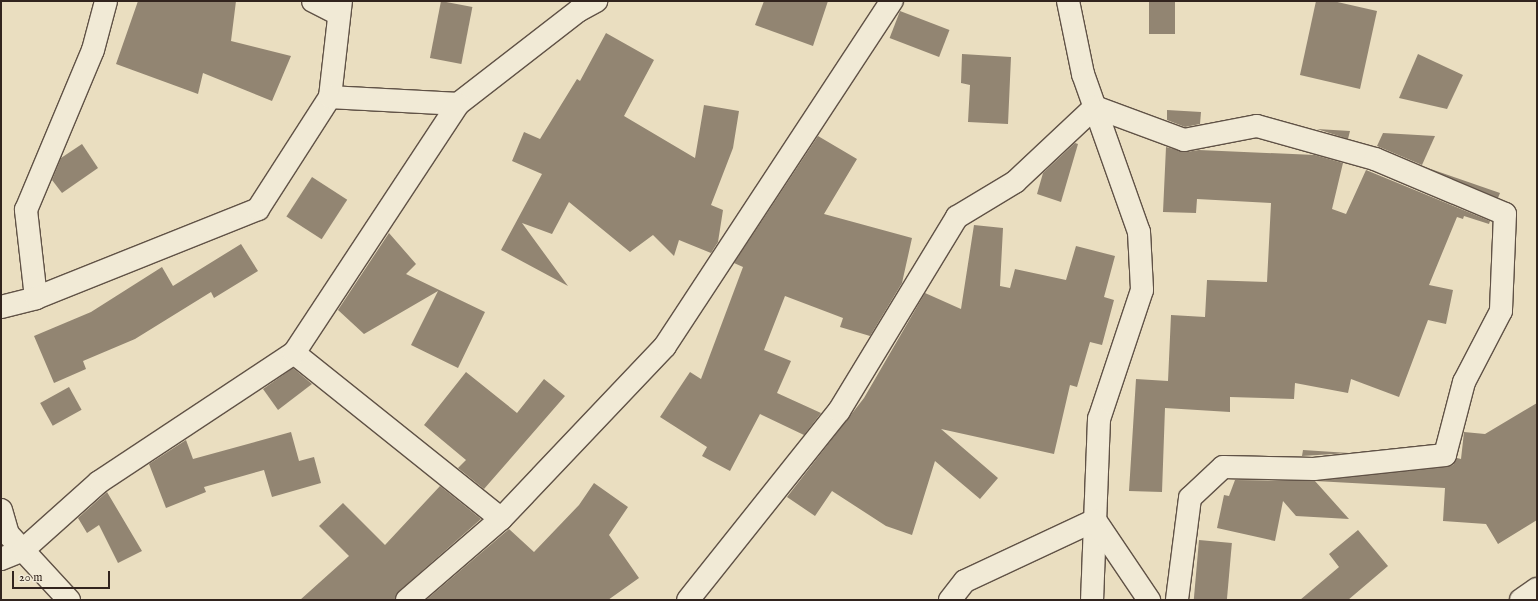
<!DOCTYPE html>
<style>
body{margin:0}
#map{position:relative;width:1538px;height:601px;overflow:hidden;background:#eadec0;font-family:"IM FELL English",serif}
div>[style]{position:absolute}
.building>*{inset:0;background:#928572;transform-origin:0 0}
.roads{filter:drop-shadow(1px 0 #605246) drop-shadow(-1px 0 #605246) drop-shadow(0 1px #605246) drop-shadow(0 -1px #605246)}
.minor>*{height:22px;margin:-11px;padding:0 11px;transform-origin:11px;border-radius:11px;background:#f1ead6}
.tertiary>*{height:22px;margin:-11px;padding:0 11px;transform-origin:11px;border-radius:11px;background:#f1ead6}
span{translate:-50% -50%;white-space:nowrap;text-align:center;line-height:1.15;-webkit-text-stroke:4px #f1ead6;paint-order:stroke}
.frame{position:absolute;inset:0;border:2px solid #32241e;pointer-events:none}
.scale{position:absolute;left:12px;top:571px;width:98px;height:18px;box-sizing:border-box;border:2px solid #32241e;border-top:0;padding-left:5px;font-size:12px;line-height:14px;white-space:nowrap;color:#32241e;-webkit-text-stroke:3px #f1ead6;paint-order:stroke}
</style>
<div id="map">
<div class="building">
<i style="clip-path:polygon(138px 1px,236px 1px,231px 41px,291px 56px,272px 101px,203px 73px,198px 94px,116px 64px)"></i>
<i style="left:441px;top:1px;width:32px;height:58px;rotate:11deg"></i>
<i style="clip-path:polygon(764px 1px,828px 1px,813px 46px,755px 25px)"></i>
<i style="left:1149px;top:1px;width:26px;height:33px"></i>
<i style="clip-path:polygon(1316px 1px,1333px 1px,1377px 11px,1360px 89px,1300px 75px)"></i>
<i style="left:900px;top:11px;width:53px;height:29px;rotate:21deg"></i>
<i style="clip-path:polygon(606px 33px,654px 60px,624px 116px,695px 158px,704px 105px,739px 111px,733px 148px,711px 205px,723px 210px,718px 242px,711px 253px,679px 240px,674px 256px,653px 235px,630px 252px,569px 202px,552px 234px,522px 223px,568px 286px,501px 250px,542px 174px,512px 161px,524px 132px,540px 139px,577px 79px,580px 81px)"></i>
<i style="clip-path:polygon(962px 54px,1011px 57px,1008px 124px,968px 122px,970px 85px,961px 83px)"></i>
<i style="clip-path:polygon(1418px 54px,1463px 75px,1447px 109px,1399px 98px)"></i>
<i style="clip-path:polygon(1167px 110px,1201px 112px,1200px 124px,1185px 127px,1167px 120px)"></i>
<i style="clip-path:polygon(1317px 129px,1350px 131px,1348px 139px)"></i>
<i style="clip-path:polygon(1383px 133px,1435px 136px,1422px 165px,1377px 146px)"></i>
<i style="clip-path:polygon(818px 136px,857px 159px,824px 214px,912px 238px,902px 283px,870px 336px,840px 327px,843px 318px,785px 296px,764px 350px,791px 361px,777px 393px,821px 413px,804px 435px,760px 414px,730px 471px,702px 456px,707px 447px,660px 417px,690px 372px,701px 379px,743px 267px,734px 263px)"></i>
<i style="clip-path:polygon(1075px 143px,1078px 144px,1061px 202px,1037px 194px,1043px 173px)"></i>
<i style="clip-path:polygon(82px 144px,98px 168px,62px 193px,52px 180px,61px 158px)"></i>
<i style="clip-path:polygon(1166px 147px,1186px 152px,1199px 150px,1315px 155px,1343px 163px,1332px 209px,1346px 214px,1366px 170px,1490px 221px,1489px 224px,1464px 216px,1463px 219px,1457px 217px,1429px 285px,1453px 290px,1446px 324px,1428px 320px,1399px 397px,1351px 379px,1348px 393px,1295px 383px,1294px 399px,1230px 397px,1230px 412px,1165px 408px,1162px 492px,1129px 491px,1136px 379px,1168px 381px,1171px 315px,1205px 317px,1207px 280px,1267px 282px,1271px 203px,1197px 199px,1196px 213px,1163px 212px)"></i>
<i style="clip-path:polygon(1422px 166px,1500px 193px,1498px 198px)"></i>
<i style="left:312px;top:177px;width:42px;height:47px;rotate:33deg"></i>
<i style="clip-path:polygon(974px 225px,1003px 228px,1000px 286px,1010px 288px,1015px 269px,1066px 280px,1076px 246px,1115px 256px,1104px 297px,1114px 300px,1102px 345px,1090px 342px,1077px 387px,1070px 385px,1054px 454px,941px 429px,998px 478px,980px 499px,935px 461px,912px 535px,886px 526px,832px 491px,815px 516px,787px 497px,864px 398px,925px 293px,961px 309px)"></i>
<i style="clip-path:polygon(389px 233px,416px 264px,406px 274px,485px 312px,458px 368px,411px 345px,438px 291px,364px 334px,338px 310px)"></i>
<i style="clip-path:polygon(241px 244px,258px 271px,214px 298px,211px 292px,135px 339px,83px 361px,86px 369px,54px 383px,34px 336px,91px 312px,162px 267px,173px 286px)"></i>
<i style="clip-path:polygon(293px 368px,312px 384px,278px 410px,263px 389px)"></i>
<i style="clip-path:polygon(466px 372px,517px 413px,544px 379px,565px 396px,484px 489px,458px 468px,466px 460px,424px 425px)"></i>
<i style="left:69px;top:387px;width:26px;height:33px;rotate:61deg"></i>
<i style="clip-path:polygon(1537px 403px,1537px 520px,1498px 544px,1486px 524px,1443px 521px,1445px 488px,1315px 481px,1349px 519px,1296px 516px,1283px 501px,1275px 541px,1217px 528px,1224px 495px,1229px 496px,1235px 480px,1315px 481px,1446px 467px,1453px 465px,1457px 458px,1461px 459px,1464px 432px,1485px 434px)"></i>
<i style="clip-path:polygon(291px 432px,299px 461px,314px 457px,321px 483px,272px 497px,264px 470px,204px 487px,206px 492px,166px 508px,149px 464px,186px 440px,193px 459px)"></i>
<i style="clip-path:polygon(1303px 450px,1349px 453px,1302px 456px)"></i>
<i style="clip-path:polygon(594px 483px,628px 507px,609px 535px,639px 578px,608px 600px,426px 600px,509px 529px,534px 552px,579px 505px)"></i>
<i style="clip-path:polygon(440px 486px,481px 519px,399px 591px,395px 600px,300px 600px,349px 556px,319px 526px,343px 503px,385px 545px)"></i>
<i style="clip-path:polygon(107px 492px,142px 551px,118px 563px,99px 525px,87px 533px,78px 518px)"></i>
<i style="clip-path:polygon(1358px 530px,1388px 566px,1348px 600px,1300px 600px,1339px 567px,1329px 554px)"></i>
<i style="left:1199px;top:540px;width:33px;height:60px;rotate:5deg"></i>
</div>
<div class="roads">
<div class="minor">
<i style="left:313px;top:1px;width:28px;rotate:27deg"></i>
<i style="left:1068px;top:1px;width:75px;rotate:78.4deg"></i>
<i style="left:1083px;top:74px;width:168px;rotate:70.5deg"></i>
<i style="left:1139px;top:232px;width:58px;rotate:87deg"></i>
<i style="left:1142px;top:290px;width:136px;rotate:108.4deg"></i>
<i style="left:1099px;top:419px;width:181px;rotate:92.2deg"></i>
<i style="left:330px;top:97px;width:97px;rotate:-83.5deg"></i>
<i style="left:36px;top:298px;width:89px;rotate:-96.5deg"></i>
<i style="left:26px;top:210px;width:173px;rotate:-67.3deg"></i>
<i style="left:93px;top:50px;width:51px;rotate:-75.1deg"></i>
<i style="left:1px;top:307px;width:36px;rotate:-14deg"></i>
<i style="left:36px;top:298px;width:239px;rotate:-21.8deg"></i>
<i style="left:258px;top:209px;width:133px;rotate:-57.3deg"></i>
<i style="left:330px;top:97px;width:128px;rotate:3.1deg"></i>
<i style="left:458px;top:104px;width:152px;rotate:-37.8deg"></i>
<i style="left:578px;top:11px;width:21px;rotate:-29deg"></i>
<i style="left:294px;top:353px;width:265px;rotate:38.7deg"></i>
<i style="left:1px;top:510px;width:25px;rotate:74deg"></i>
<i style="left:8px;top:534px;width:90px;rotate:47.3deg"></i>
<i style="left:1px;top:559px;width:24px;rotate:-22deg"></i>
<i style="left:23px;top:550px;width:102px;rotate:-41.8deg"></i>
<i style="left:99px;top:482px;width:234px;rotate:-33.5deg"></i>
<i style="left:294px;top:353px;width:298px;rotate:-56.6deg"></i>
<i style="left:407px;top:600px;width:124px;rotate:-40.8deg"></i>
<i style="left:501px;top:519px;width:238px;rotate:-46.5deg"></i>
<i style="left:665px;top:346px;width:413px;rotate:-56.7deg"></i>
<i style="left:688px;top:600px;width:242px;rotate:-51.4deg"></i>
<i style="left:839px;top:411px;width:227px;rotate:-58.7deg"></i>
<i style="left:957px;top:217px;width:68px;rotate:-31.1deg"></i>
<i style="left:1015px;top:182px;width:110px;rotate:-43.2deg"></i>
<i style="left:1095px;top:107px;width:95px;rotate:20.3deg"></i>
<i style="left:1184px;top:140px;width:74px;rotate:-10.9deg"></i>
<i style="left:1257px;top:126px;width:123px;rotate:15.6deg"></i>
<i style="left:1375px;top:159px;width:141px;rotate:22.9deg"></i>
<i style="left:1505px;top:214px;width:97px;rotate:92.4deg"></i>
<i style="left:1501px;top:311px;width:80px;rotate:117.5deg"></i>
<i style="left:1464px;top:382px;width:75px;rotate:104.6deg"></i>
<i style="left:1445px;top:455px;width:132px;rotate:173.9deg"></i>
<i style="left:1314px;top:469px;width:91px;rotate:-178.7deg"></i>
<i style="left:1223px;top:467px;width:45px;rotate:136.8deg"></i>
<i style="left:1190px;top:498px;width:103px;rotate:97.3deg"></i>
<i style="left:950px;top:600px;width:24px;rotate:-52deg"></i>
<i style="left:965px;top:581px;width:144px;rotate:-25.1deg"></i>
<i style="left:1095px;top:520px;width:97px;rotate:56deg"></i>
</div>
<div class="tertiary">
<i style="left:1521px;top:600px;width:19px;rotate:-35deg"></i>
</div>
</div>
<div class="frame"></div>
<div class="scale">20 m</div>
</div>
